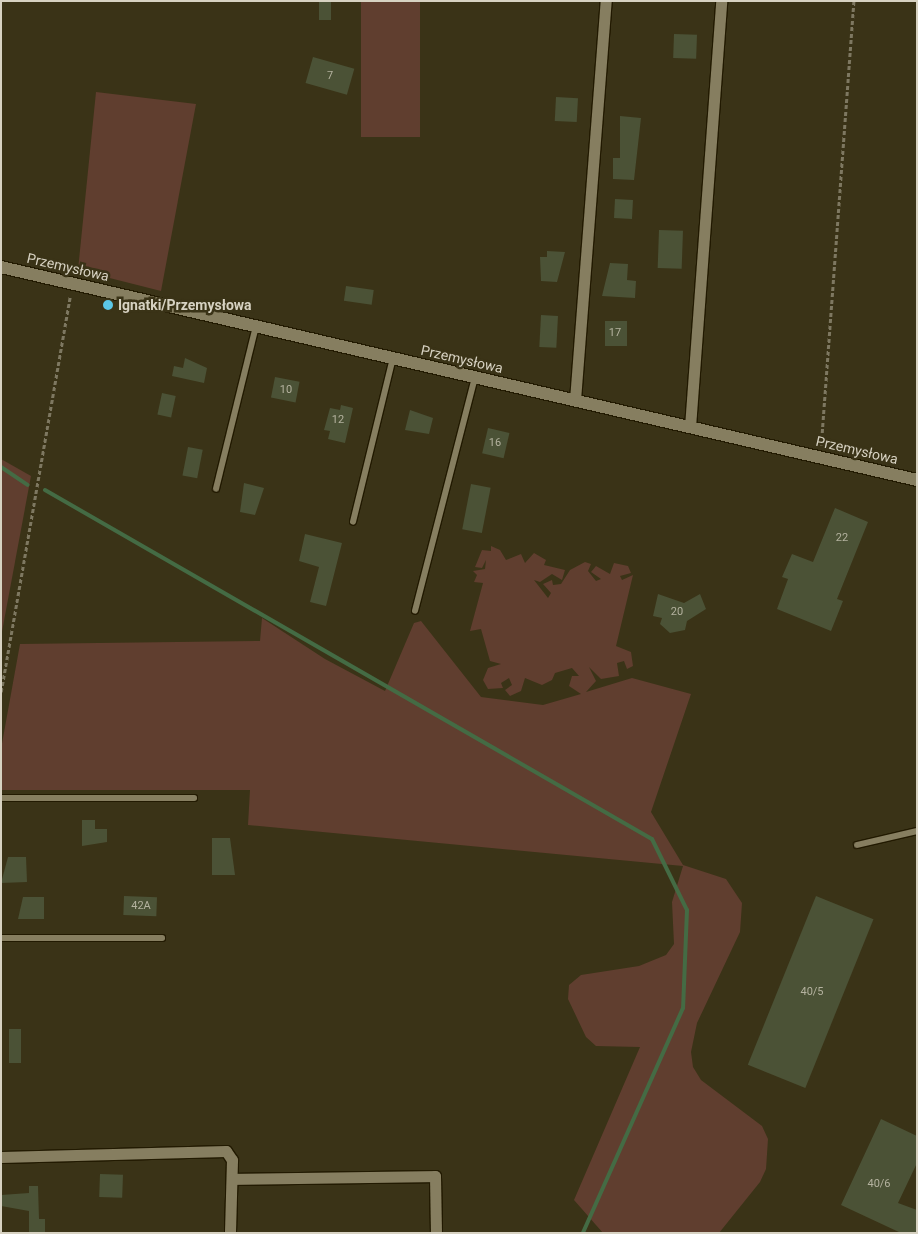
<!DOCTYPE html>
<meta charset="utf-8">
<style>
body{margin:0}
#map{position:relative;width:918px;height:1234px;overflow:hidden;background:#3a3317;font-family:Roboto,sans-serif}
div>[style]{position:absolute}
.green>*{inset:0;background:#603e2f;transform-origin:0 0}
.stream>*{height:4px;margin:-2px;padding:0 2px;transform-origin:2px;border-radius:2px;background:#446b44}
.building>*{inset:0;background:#4b5236;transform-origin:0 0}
.path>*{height:2.5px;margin-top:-1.25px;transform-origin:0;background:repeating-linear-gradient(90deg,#7e7861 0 4px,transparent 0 6.5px)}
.roads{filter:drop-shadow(1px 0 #221a01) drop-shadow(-1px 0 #221a01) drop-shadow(0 1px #221a01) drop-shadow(0 -1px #221a01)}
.service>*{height:5.5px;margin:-2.75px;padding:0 2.75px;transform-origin:2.75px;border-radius:2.75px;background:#867e60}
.minor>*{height:11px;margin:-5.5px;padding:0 5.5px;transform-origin:5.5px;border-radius:5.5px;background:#867e60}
.tertiary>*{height:12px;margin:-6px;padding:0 6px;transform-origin:6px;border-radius:6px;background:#867e60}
.dots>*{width:14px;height:14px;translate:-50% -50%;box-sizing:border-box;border:2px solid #3a3317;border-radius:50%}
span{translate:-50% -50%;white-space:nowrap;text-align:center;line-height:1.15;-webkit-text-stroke:5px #3a3317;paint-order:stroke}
.number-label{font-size:11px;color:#b4b29f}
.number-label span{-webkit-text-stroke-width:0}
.street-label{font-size:14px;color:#d7d2c2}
.poi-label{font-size:14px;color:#d7d2c2;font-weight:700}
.left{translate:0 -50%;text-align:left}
.frame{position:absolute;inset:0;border:2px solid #d7d2c2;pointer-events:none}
</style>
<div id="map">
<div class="green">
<i style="left:361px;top:1px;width:59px;height:136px"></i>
<i style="clip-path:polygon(96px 92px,196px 104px,161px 291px,78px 270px)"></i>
<i style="clip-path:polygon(1px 459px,31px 476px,1px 637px)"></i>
<i style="clip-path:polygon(491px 546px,500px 550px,506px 560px,521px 554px,525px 563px,534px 553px,546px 560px,544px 565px,565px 570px,562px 580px,552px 574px,540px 582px,534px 580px,548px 598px,551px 593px,543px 584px,552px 580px,553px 585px,561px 584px,570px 570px,585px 562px,591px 564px,588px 571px,596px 581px,601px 579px,591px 572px,596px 566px,610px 574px,614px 563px,628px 566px,631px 573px,620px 576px,622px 580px,633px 575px,616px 646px,631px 652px,633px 666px,627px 669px,624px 661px,617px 663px,619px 676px,601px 679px,589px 667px,596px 681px,586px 692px,632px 678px,691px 694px,651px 812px,683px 865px,726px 879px,742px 903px,740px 932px,697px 1023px,691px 1052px,693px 1067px,701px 1080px,762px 1126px,768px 1139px,766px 1169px,760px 1182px,719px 1233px,603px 1233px,574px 1200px,640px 1047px,596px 1046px,586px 1037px,568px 999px,569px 985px,581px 975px,639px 966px,666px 955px,674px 944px,672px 902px,683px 866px,248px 825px,250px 790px,1px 790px,1px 749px,20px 644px,260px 641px,262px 618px,325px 659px,385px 691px,414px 623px,421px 621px,481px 697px,543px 705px,581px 694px,569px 686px,572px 676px,579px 676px,572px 668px,555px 673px,552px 680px,542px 685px,525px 678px,521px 691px,510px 696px,505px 690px,512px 685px,509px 678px,501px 683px,503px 688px,488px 689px,483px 680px,488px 668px,501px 664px,490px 661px,481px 629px,470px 631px,483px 583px,474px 582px,477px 575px,473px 571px,485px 569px,486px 560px,482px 568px,475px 567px,482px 550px,491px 551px)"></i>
</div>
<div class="stream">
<i style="left:1px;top:467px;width:32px;rotate:34deg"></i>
<i style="left:45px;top:490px;width:700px;rotate:29.9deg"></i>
<i style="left:652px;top:839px;width:79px;rotate:63.8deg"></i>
<i style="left:687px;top:910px;width:98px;rotate:92.3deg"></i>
<i style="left:683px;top:1008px;width:246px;rotate:114deg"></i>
</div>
<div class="building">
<i style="left:319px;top:1px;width:12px;height:19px"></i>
<i style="left:674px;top:34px;width:23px;height:24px;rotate:2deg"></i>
<i style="left:313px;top:57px;width:43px;height:27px;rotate:16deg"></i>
<i style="left:556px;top:97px;width:22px;height:24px;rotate:3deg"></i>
<i style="clip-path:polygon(620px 116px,641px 118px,634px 180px,613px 179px,613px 158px,620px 158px)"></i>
<i style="left:615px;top:199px;width:18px;height:19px;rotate:3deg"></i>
<i style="left:659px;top:230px;width:24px;height:38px;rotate:2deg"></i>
<i style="clip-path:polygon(547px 251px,565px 252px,557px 282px,541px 281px,540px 257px,547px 257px)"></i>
<i style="clip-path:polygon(610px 263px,628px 264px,627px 280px,636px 281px,635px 298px,602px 296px)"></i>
<i style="left:346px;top:286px;width:28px;height:15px;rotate:8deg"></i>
<i style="left:541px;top:315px;width:17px;height:32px;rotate:3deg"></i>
<i style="left:605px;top:321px;width:22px;height:25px"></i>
<i style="clip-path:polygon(185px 358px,207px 368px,204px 383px,172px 376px,174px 366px,183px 368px)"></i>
<i style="left:275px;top:377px;width:25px;height:21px;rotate:11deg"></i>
<i style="left:162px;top:393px;width:14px;height:22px;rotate:12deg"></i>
<i style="clip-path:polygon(341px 405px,353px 408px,345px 443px,328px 439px,330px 431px,324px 430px,330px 408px,340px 410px)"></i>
<i style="clip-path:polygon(410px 410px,433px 418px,429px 434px,405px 430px)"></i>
<i style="left:488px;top:428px;width:22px;height:26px;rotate:13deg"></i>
<i style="left:188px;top:447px;width:15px;height:29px;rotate:11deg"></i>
<i style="clip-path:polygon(244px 483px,264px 488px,255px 515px,240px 512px)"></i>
<i style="left:471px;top:484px;width:20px;height:46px;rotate:11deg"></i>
<i style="clip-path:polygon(835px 508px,868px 522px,837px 599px,843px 601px,831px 631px,777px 609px,788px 579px,782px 577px,792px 554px,813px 562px)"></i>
<i style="clip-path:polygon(305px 534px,342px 543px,326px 606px,310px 602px,319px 567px,299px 561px)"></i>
<i style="clip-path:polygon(658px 594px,684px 603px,700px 594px,706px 609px,687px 621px,685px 630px,670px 633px,660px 624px,662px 618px,653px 616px)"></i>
<i style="clip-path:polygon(82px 820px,95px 820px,95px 829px,107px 829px,107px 842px,82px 846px)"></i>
<i style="clip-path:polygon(212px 838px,230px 838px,235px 875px,212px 875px)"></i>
<i style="clip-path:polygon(8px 857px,26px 857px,27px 882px,1px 883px)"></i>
<i style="left:124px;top:896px;width:33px;height:19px;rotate:2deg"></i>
<i style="left:816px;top:896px;width:62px;height:182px;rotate:22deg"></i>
<i style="clip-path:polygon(23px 897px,44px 897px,44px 919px,18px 919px)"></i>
<i style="left:9px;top:1029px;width:12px;height:34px"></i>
<i style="clip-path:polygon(881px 1119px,917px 1136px,917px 1163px,898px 1203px,917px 1210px,917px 1233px,901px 1233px,841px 1205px)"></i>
<i style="left:100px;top:1174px;width:23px;height:23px;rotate:2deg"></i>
<i style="clip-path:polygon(29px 1186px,38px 1186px,39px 1219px,45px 1219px,45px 1233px,29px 1233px,29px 1211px,1px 1206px,1px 1195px,29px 1193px)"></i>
</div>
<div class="path">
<i style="left:821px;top:446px;width:446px;rotate:-85.8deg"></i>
<i style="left:1px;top:692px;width:403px;rotate:-80.1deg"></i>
</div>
<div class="roads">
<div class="service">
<i style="left:216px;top:489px;width:168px;rotate:-76.2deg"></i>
<i style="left:353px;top:522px;width:169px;rotate:-76.3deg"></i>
<i style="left:415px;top:611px;width:242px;rotate:-75.6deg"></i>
<i style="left:1px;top:798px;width:193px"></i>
<i style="left:857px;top:845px;width:62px;rotate:-13.1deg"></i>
<i style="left:1px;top:938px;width:161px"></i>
</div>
<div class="minor">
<i style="left:575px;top:400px;width:400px;rotate:-85.6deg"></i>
<i style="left:690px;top:427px;width:427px;rotate:-85.8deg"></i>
<i style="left:1px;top:1157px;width:225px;rotate:-1.5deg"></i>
<i style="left:226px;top:1151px;width:11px;rotate:56deg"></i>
<i style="left:232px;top:1160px;width:73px;rotate:91.6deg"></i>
<i style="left:232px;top:1179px;width:203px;rotate:-0.8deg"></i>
<i style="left:435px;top:1176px;width:57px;rotate:89deg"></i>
</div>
<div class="tertiary">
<i style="left:1px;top:267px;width:940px;rotate:13.09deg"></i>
</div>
</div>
<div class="dots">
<i style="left:108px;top:305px;background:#5bc7e7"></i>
</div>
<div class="number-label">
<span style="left:330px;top:76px">7</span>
<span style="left:615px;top:333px">17</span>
<span style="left:286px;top:390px">10</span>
<span style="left:338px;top:420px">12</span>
<span style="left:495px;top:443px">16</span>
<span style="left:842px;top:538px">22</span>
<span style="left:677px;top:612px">20</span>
<span style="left:141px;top:906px">42A</span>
<span style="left:812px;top:992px">40/5</span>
<span style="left:879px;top:1184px">40/6</span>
</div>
<div class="street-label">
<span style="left:68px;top:267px;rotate:13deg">Przemysłowa</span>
<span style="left:462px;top:359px;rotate:13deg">Przemysłowa</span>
<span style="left:857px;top:450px;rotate:13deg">Przemysłowa</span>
</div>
<div class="poi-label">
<span class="left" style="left:118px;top:305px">Ignatki/Przemysłowa</span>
</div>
<div class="frame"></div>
</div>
